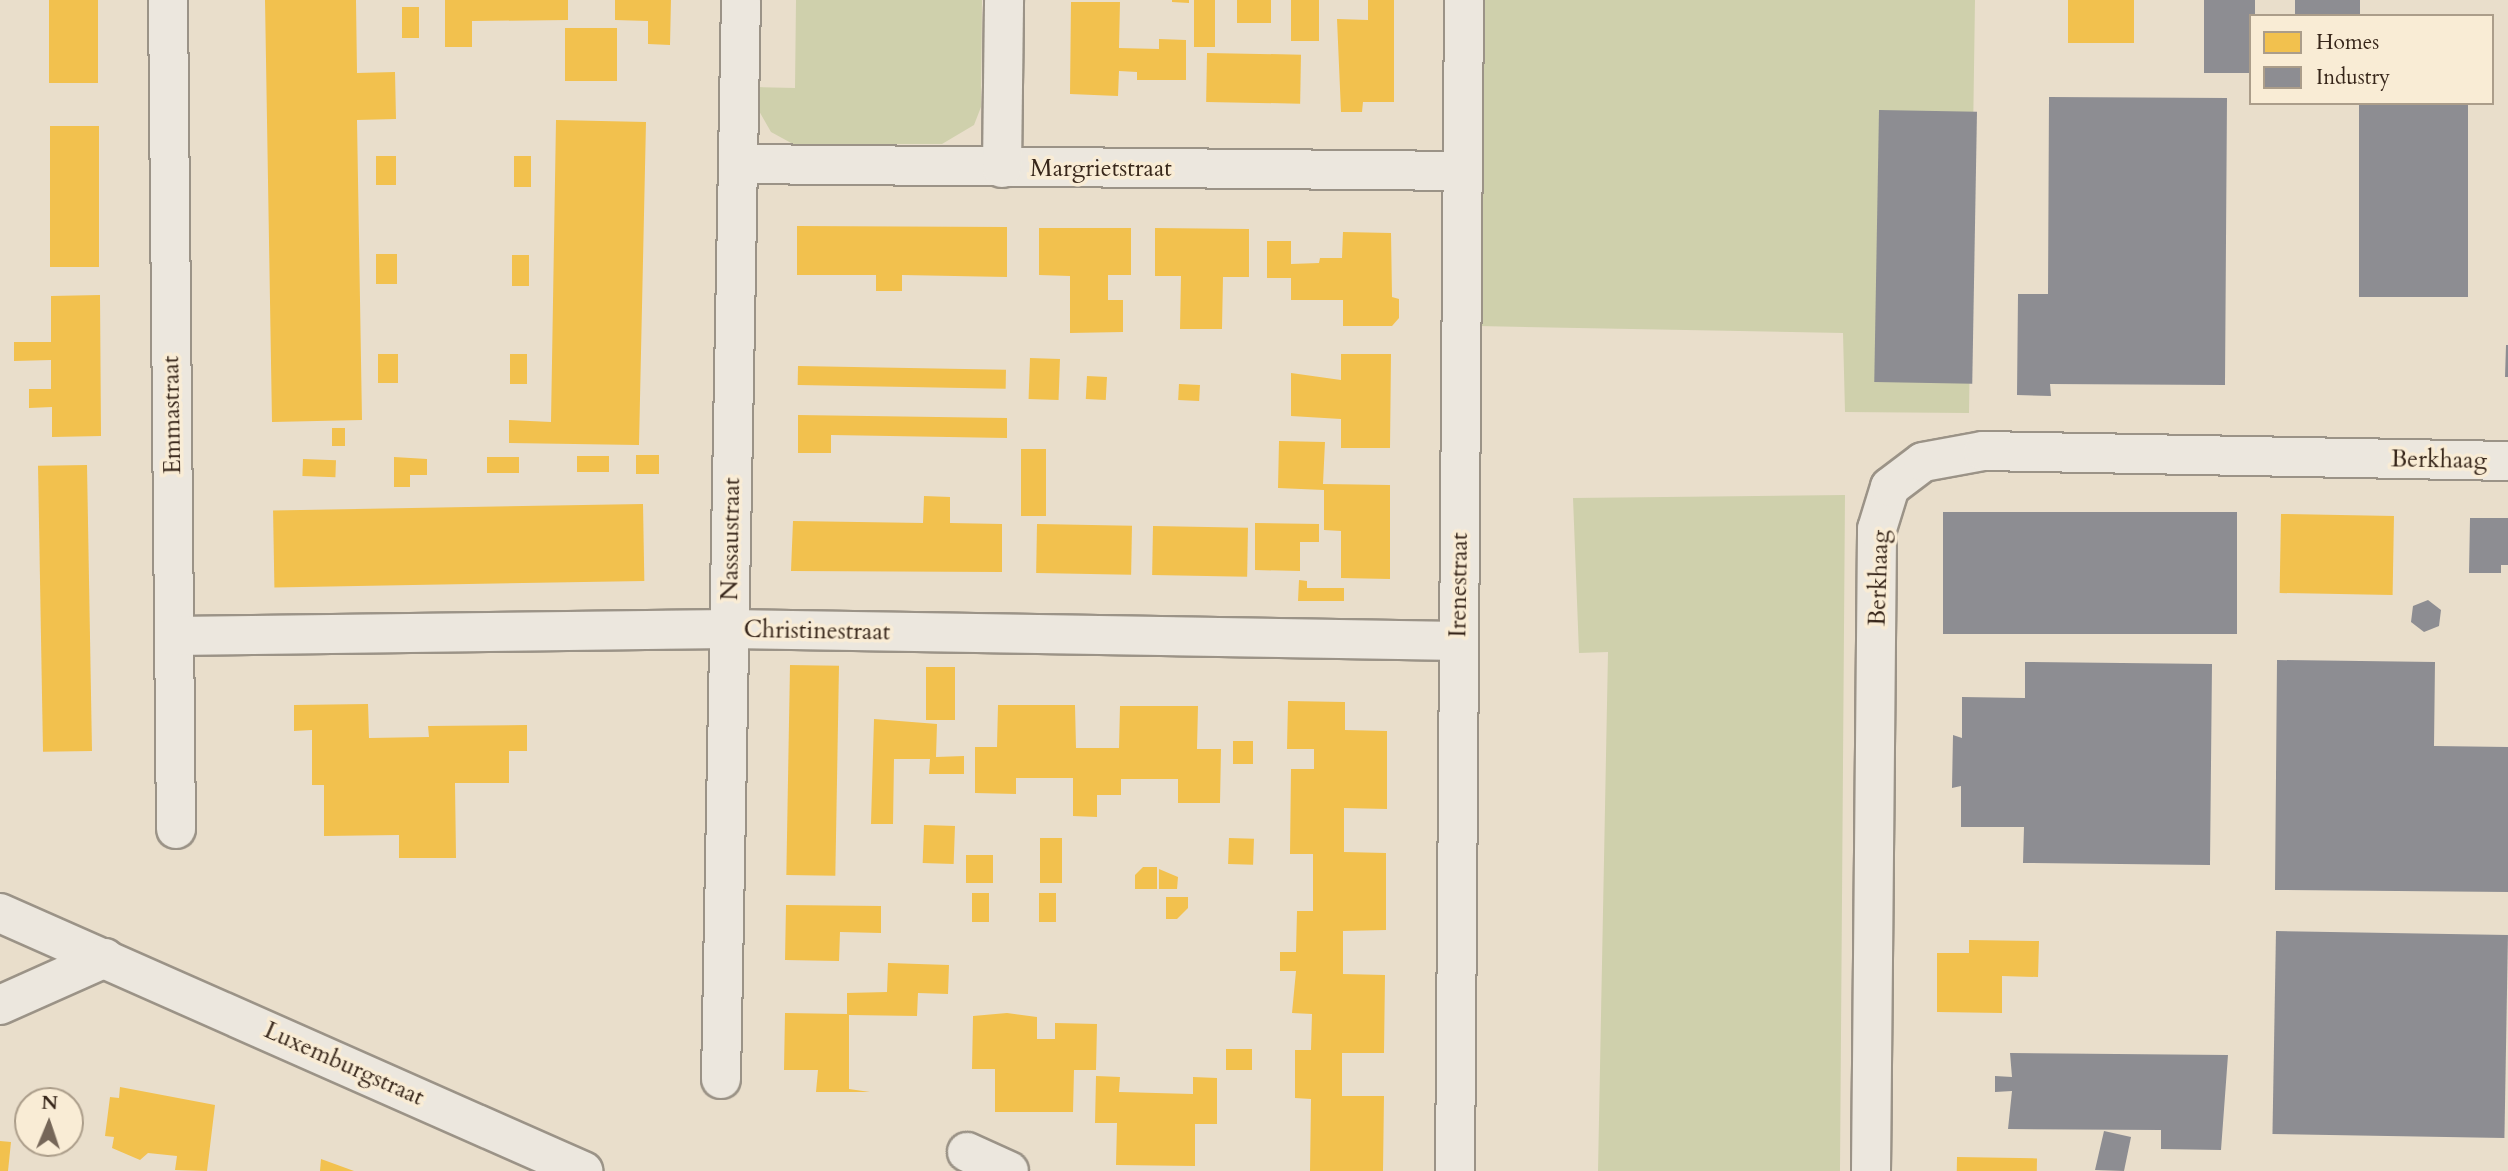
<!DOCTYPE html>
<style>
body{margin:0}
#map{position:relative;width:2508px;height:1171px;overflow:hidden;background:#e9decb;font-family:Cardo,serif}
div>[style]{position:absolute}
.green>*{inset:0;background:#cfd0ac}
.homes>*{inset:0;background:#f2c14e;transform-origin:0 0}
.industry>*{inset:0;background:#8d8d92;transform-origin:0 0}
.roads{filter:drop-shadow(2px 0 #9b9387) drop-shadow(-2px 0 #9b9387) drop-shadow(0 2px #9b9387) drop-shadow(0 -2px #9b9387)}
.street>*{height:38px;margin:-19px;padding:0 19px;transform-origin:19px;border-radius:19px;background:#ece7de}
span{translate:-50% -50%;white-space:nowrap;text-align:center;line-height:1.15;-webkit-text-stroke:7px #f9ecd5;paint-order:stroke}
.street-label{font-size:24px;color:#37261a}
.legend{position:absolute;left:2249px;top:14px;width:245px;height:91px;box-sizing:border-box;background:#f9ecd5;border:2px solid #ab9d8a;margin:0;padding:9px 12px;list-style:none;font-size:21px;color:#37261a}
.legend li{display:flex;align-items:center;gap:14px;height:35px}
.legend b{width:35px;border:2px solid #ab9d8a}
.north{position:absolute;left:14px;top:1087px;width:70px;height:70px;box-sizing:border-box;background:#f9ecd5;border:2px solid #ab9d8a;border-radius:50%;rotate:2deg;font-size:19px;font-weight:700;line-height:28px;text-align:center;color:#37261a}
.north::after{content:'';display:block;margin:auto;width:24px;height:32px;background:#756658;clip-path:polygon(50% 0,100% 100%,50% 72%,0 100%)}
</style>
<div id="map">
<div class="green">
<i style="clip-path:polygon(796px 0,982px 0,981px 107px,974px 125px,942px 144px,793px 144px,771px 132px,759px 111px,757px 87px,795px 88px)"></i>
<i style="clip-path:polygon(1481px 0,1975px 0,1969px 413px,1845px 412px,1843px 333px,1478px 326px)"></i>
<i style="clip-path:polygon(1845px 495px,1840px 1171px,1598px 1171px,1608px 652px,1579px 653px,1573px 498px)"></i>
</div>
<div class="homes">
<i style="left:49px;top:0;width:49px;height:83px"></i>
<i style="clip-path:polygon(265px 0,356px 0,357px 73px,395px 72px,396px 119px,357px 120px,362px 420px,272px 422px)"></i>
<i style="clip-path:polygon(445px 0,568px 0,568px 20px,472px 21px,472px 47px,445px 47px)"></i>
<i style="clip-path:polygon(615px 0,671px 0,670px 45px,648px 44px,648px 21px,615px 20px)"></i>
<i style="clip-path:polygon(1172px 0,1189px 0,1189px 3px,1172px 2px)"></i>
<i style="left:1194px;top:0;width:21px;height:47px"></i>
<i style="left:1237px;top:0;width:34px;height:23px"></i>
<i style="left:1291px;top:0;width:28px;height:41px"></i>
<i style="clip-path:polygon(1368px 0,1394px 0,1394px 102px,1363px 102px,1362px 112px,1341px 112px,1337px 19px,1368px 20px)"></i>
<i style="left:2068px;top:0;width:66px;height:43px"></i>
<i style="clip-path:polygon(1071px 2px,1120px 2px,1119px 48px,1159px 49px,1159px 39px,1186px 40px,1186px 80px,1137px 80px,1137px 72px,1119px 71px,1118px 96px,1070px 94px)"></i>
<i style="left:402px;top:7px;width:17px;height:31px"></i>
<i style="left:565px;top:28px;width:52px;height:53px"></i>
<i style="left:1207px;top:53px;width:94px;height:49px;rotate:1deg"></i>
<i style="clip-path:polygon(556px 120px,646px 122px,639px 445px,509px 443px,509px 420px,551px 422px)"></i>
<i style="left:50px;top:126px;width:49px;height:141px"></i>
<i style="left:376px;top:156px;width:20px;height:29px"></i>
<i style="left:514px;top:156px;width:17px;height:31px"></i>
<i style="clip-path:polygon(797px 226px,1007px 227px,1007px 277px,902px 275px,902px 291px,876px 291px,876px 275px,797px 275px)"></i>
<i style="clip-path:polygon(1039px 228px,1131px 228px,1131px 275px,1108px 275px,1108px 300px,1123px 300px,1123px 332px,1070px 333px,1070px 276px,1039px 275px)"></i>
<i style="clip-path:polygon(1155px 228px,1249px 229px,1249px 277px,1223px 277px,1222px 329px,1180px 329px,1181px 276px,1155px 276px)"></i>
<i style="clip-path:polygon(1343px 232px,1391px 233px,1392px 297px,1399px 299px,1399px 318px,1392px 326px,1343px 326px,1343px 300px,1291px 300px,1291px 278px,1267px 278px,1267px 241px,1291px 241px,1291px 264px,1319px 263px,1320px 258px,1342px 258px)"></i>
<i style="left:397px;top:254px;width:30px;height:21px;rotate:90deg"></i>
<i style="left:512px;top:255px;width:17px;height:31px"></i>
<i style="clip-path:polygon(100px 295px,101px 436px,52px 437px,52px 407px,29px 408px,29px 389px,51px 389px,51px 360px,14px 361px,14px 342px,51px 342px,51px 296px)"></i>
<i style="left:378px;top:354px;width:20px;height:29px"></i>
<i style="left:510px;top:354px;width:17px;height:30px"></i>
<i style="clip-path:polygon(1341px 354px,1391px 354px,1390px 448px,1341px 448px,1341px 419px,1291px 416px,1291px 373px,1341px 380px)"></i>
<i style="left:1030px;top:358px;width:30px;height:41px;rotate:2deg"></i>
<i style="left:798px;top:366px;width:208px;height:19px;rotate:1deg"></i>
<i style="left:1087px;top:376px;width:20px;height:23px;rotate:3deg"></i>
<i style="left:1179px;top:384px;width:21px;height:16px;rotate:3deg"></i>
<i style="clip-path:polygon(798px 415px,1007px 418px,1007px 438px,831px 435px,831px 453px,798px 453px)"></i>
<i style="left:332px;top:428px;width:13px;height:18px"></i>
<i style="clip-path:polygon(1279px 441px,1325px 442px,1323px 484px,1390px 485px,1390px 579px,1341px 578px,1341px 531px,1324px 530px,1324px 490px,1278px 488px)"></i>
<i style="left:1021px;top:449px;width:25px;height:67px"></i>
<i style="left:636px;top:455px;width:23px;height:19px"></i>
<i style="left:577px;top:456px;width:32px;height:16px"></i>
<i style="clip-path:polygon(394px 457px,427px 459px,427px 475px,410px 475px,410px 487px,394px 487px)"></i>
<i style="left:487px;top:457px;width:32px;height:16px"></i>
<i style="left:303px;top:459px;width:33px;height:17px;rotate:2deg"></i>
<i style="left:87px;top:465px;width:286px;height:49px;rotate:89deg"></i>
<i style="clip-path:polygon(924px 496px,950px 497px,950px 523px,1002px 524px,1002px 572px,791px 571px,793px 521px,923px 523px)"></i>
<i style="left:643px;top:504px;width:77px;height:370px;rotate:89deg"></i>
<i style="left:2281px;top:514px;width:113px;height:79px;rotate:1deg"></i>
<i style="clip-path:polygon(1255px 523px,1319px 524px,1319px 542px,1300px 542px,1300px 571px,1255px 570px)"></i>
<i style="left:1037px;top:524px;width:95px;height:49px;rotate:1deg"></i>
<i style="left:1153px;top:526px;width:95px;height:49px;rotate:1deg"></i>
<i style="clip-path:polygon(1299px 580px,1307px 581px,1307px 588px,1344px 588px,1344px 601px,1298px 601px)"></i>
<i style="left:790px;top:665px;width:49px;height:210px;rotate:1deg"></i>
<i style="left:926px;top:667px;width:29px;height:53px"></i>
<i style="clip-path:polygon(1288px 701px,1345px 702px,1345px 730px,1387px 731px,1387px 809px,1344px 808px,1344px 852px,1386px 853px,1386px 930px,1343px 931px,1343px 974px,1385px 975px,1384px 1053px,1342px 1053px,1342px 1096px,1384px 1096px,1383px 1171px,1310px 1171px,1311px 1099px,1295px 1098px,1295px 1050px,1311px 1050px,1312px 1014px,1292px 1013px,1296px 971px,1280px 971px,1280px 952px,1296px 952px,1297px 911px,1313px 911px,1313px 854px,1290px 854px,1291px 769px,1314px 769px,1314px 749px,1287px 749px)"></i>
<i style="clip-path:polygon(368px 704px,369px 738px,429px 737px,428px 726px,527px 725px,527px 751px,509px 751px,509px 783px,455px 783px,456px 858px,399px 858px,399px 835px,324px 836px,324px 785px,312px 785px,312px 730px,294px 731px,294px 705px)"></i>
<i style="clip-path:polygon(998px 705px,1075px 705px,1076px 748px,1119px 748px,1120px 706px,1198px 706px,1197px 749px,1221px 749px,1220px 803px,1178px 803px,1178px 779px,1121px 779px,1121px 795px,1097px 795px,1097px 817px,1073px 816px,1073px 778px,1016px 778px,1016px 794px,975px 793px,975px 747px,997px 747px)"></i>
<i style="clip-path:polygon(874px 719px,937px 724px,936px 757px,964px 756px,964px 774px,929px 774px,930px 759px,894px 759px,893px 824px,871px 824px)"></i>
<i style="left:1253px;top:741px;width:23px;height:20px;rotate:90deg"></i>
<i style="left:924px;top:825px;width:31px;height:38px;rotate:2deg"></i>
<i style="left:1040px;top:838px;width:22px;height:45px"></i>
<i style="left:1229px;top:838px;width:25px;height:26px;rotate:2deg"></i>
<i style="left:966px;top:855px;width:27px;height:28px"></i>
<i style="clip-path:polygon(1143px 867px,1157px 867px,1157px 889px,1135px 889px,1135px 875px)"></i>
<i style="clip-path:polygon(1159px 869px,1178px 877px,1177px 889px,1159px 889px)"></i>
<i style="left:972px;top:893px;width:17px;height:29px"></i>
<i style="left:1039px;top:893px;width:17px;height:29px"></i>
<i style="clip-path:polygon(1166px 897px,1188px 897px,1188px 908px,1177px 919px,1166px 919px)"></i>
<i style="clip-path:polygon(786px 905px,881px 906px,881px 933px,840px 932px,839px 961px,785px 960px)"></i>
<i style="clip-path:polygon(1969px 940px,2039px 941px,2038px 977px,2002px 976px,2002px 1013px,1937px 1012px,1937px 953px,1969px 953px)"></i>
<i style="clip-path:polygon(888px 963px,949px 965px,948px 994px,918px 993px,917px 1016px,849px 1015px,849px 1089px,870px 1092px,816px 1092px,818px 1070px,784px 1070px,785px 1013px,847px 1014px,847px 993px,887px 992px)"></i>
<i style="clip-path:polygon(1007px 1013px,1037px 1017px,1037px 1039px,1055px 1039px,1055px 1023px,1097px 1024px,1096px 1070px,1074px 1070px,1073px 1112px,995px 1112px,995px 1069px,972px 1069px,973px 1016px)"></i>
<i style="left:1226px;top:1049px;width:26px;height:21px"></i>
<i style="clip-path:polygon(1096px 1076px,1120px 1077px,1119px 1092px,1193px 1094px,1193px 1077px,1217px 1078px,1217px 1124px,1195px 1124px,1195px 1166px,1116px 1165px,1117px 1123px,1095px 1123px)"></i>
<i style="clip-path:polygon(120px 1087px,215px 1105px,207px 1171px,175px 1170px,177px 1156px,148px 1153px,140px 1160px,112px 1148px,114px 1137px,105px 1136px,110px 1097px,119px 1098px)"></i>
<i style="clip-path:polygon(0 1141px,11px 1142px,8px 1171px,0 1171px)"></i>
<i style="left:1957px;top:1157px;width:80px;height:14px;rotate:1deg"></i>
<i style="clip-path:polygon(321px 1159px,354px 1171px,320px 1171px)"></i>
</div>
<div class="industry">
<i style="left:2204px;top:0;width:51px;height:73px"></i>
<i style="left:2295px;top:0;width:65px;height:16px"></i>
<i style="clip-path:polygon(2049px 97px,2227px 98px,2225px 385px,2050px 384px,2051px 396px,2017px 395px,2018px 294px,2048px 294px)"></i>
<i style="left:2359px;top:103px;width:109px;height:194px"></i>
<i style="left:1879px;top:110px;width:98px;height:272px;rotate:1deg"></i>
<i style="clip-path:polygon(2506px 345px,2508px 345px,2508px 377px,2505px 377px)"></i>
<i style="left:1943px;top:512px;width:294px;height:122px"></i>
<i style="clip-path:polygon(2470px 518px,2508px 518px,2508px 565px,2501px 565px,2501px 573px,2469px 573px)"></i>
<i style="clip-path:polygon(2428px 600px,2441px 610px,2439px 626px,2424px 632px,2411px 622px,2413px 606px)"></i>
<i style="clip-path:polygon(2277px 660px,2435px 662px,2434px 746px,2508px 747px,2508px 892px,2275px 890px)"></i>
<i style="clip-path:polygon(2025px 662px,2212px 664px,2210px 865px,2023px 863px,2024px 827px,1961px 827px,1961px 786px,1952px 788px,1953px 735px,1962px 738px,1962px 697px,2025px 698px)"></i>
<i style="left:2276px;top:931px;width:232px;height:203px;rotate:1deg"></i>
<i style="clip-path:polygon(2010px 1053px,2228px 1055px,2221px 1150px,2161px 1149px,2161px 1130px,2008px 1129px,2012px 1091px,1995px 1092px,1995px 1076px,2012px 1077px)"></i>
<i style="clip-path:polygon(2104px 1131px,2131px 1137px,2124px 1171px,2095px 1170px)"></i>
</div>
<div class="roads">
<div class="street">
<i style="left:168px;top:0;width:829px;rotate:89.45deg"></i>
<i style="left:738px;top:164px;width:725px;rotate:0.55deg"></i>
<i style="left:1002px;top:168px;width:168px;rotate:-89.3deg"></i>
<i style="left:174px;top:636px;width:556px;rotate:-0.72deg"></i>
<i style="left:730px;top:629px;width:729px;rotate:0.94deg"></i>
<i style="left:0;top:913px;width:638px;rotate:23.87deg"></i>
<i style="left:0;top:1005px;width:115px;rotate:-24.1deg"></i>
<i style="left:721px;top:1079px;width:1079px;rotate:-88.94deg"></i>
<i style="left:967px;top:1152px;width:46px;rotate:24.3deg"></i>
<i style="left:1455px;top:1171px;width:1171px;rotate:-89.56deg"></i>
<i style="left:1871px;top:1171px;width:642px;rotate:-89.46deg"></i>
<i style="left:1877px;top:529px;width:44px;rotate:-72.8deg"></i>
<i style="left:1890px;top:487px;width:41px;rotate:-37.1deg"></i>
<i style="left:1923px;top:462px;width:61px;rotate:-10.4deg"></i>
<i style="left:1983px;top:451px;width:525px;rotate:1.09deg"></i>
</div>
</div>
<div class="street-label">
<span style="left:1101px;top:169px">Margrietstraat</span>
<span style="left:172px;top:415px;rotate:-91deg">Emmastraat</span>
<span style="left:2439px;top:460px;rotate:1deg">Berkhaag</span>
<span style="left:731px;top:539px;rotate:-89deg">Nassaustraat</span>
<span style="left:1879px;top:578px;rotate:-88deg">Berkhaag</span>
<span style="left:1459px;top:585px;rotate:-89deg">Irenestraat</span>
<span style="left:817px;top:631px;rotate:1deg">Christinestraat</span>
<span style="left:344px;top:1064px;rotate:24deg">Luxemburgstraat</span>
</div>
<ul class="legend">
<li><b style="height:19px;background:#f2c14e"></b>Homes</li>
<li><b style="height:19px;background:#8d8d92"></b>Industry</li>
</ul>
<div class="north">N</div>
</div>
